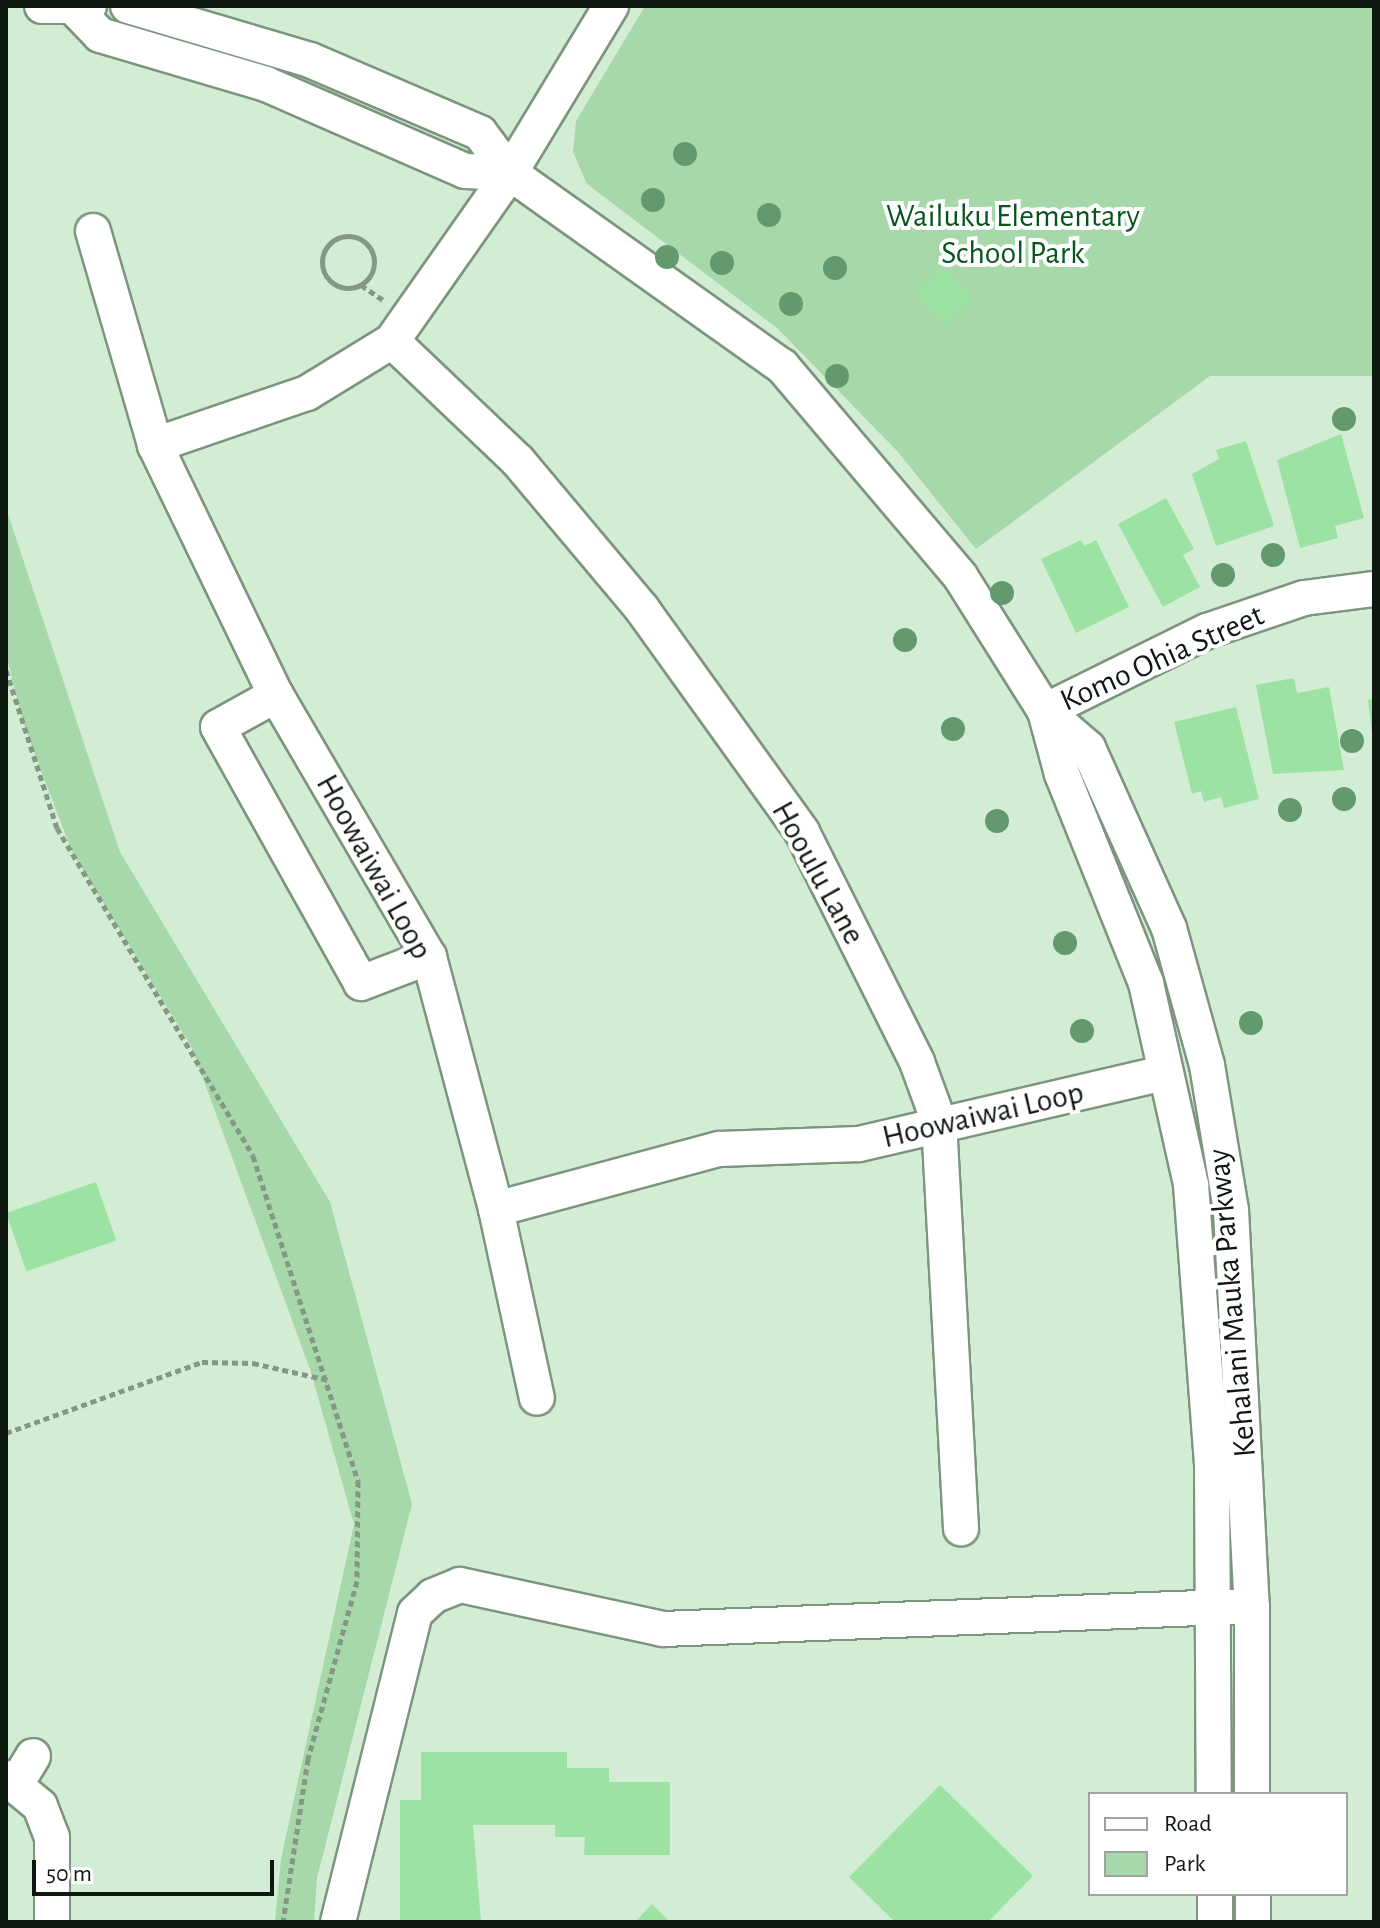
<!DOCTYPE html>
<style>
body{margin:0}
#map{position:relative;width:1380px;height:1928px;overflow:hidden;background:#d3edd4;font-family:"Alegreya Sans",sans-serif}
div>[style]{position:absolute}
.green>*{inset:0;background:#a6d8a9}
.building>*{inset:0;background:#9ce2a3;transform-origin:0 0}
.path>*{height:5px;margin-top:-2.5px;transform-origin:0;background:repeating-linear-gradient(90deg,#849885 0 6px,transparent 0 10px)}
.path>.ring{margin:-2.5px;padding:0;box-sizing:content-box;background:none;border:5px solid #849885;border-radius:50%}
.roads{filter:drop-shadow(2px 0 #7d957e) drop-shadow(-2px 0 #7d957e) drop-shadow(0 2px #7d957e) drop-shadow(0 -2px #7d957e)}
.minor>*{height:34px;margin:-17px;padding:0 17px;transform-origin:17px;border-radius:17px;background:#fff}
.trees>*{width:24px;height:24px;margin:-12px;border-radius:50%;background:#63996f}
span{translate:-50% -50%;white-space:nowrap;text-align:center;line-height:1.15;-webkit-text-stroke:8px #fff;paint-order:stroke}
.park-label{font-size:32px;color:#07551c}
.street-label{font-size:32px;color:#0f180f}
.frame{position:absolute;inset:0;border:8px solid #0f180f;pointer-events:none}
.legend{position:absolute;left:1088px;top:1792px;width:260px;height:104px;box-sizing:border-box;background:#fff;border:2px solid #9fa39f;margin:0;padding:10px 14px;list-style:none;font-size:24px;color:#0f180f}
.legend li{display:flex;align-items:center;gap:16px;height:40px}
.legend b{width:40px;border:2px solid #9fa39f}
.scale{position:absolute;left:32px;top:1860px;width:242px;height:36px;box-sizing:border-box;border:4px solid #0f180f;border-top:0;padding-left:10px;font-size:24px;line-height:28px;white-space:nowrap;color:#0f180f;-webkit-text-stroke:6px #fff;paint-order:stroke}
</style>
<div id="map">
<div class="green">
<i style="clip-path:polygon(645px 6px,1374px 6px,1374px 376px,1210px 376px,976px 549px,898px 452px,777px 328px,587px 184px,573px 152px,576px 121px)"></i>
<i style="clip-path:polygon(6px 508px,120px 852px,330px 1202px,412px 1504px,317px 1878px,314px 1922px,275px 1922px,281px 1859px,354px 1524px,310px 1369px,191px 1046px,72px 852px,22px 720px,6px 653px)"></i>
</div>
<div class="building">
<i style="left:941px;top:267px;width:45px;height:37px;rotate:45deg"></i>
<i style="clip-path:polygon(1341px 434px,1364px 518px,1335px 526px,1338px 538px,1300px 548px,1277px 460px)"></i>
<i style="clip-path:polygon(1246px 441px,1274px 526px,1216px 546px,1192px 474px,1219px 459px,1216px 450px)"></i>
<i style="clip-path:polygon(1166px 498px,1194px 549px,1183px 555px,1200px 587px,1163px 607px,1118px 524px)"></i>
<i style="clip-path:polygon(1081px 540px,1084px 546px,1096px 540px,1129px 607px,1076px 633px,1041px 559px)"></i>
<i style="clip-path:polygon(1294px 678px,1297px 693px,1329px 687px,1344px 770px,1273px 774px,1256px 685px)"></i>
<i style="clip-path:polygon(1374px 699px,1374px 734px,1372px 734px,1368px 700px)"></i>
<i style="clip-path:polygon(1236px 707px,1259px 799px,1224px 808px,1221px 797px,1204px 802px,1201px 791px,1192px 794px,1174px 722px)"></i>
<i style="left:96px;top:1182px;width:62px;height:95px;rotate:71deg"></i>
<i style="clip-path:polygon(421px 1752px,567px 1752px,567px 1768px,609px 1768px,609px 1782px,670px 1782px,670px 1855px,584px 1855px,585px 1837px,555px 1837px,555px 1825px,473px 1825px,481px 1922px,400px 1922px,400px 1800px,421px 1800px)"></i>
<i style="clip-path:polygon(940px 1785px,1033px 1876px,988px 1922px,895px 1922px,849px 1877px)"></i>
<i style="clip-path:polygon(652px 1904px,670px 1922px,635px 1922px)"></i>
</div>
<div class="path">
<i class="ring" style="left:322px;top:236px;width:47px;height:47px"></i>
<i style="left:361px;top:285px;width:27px;rotate:34deg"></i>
<i style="left:6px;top:670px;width:166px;rotate:72.1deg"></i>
<i style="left:57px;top:828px;width:382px;rotate:59.1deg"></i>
<i style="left:253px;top:1156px;width:342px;rotate:72.1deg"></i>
<i style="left:358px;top:1481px;width:100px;rotate:90.6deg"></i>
<i style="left:357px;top:1581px;width:185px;rotate:105.4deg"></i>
<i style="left:308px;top:1759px;width:165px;rotate:98.7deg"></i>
<i style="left:6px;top:1433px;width:208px;rotate:-19.9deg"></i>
<i style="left:202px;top:1362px;width:51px;rotate:1.1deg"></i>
<i style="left:253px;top:1363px;width:77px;rotate:12.8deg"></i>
</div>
<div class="roads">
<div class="minor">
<i style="left:42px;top:6px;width:47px"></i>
<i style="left:128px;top:6px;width:190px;rotate:16.5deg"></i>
<i style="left:310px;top:60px;width:185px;rotate:23.2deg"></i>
<i style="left:480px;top:133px;width:50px;rotate:53.1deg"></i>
<i style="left:510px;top:173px;width:334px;rotate:35.4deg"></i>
<i style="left:782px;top:366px;width:275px;rotate:49.7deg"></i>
<i style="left:960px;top:576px;width:160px;rotate:57.8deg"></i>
<i style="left:1045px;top:711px;width:57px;rotate:40.7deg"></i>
<i style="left:1088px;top:748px;width:197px;rotate:65.8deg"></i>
<i style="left:1169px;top:928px;width:142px;rotate:74.5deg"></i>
<i style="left:1207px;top:1065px;width:147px;rotate:80.6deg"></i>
<i style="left:1231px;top:1210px;width:397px;rotate:87deg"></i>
<i style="left:1252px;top:1606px;width:188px;rotate:90deg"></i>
<i style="left:611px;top:6px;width:195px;rotate:121.2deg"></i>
<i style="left:510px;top:173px;width:205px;rotate:125.1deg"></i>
<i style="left:392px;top:341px;width:100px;rotate:148.5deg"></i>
<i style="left:307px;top:393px;width:161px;rotate:161.1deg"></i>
<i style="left:155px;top:445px;width:278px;rotate:64.2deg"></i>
<i style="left:276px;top:695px;width:303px;rotate:59.7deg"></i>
<i style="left:429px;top:957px;width:261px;rotate:75.1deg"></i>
<i style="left:496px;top:1209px;width:231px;rotate:-15.1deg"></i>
<i style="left:719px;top:1149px;width:140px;rotate:-2deg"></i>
<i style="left:859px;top:1144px;width:301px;rotate:-13.1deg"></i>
<i style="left:77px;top:11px;width:33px;rotate:46deg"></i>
<i style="left:100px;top:35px;width:173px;rotate:16.4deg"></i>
<i style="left:266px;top:84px;width:217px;rotate:23.6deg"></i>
<i style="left:465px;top:171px;width:45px;rotate:2.5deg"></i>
<i style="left:93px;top:231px;width:223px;rotate:73.8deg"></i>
<i style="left:392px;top:341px;width:174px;rotate:43.6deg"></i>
<i style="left:518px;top:461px;width:193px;rotate:50deg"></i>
<i style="left:642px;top:609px;width:274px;rotate:54.3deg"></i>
<i style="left:802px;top:832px;width:257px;rotate:63.4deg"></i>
<i style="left:917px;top:1062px;width:64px;rotate:69.9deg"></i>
<i style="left:939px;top:1122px;width:407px;rotate:86.9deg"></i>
<i style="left:276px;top:695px;width:66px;rotate:151.1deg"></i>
<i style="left:218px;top:727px;width:293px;rotate:60.8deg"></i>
<i style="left:361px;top:983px;width:73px;rotate:-20.9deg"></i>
<i style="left:1045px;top:711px;width:65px;rotate:74.9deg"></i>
<i style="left:1062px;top:774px;width:225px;rotate:68.1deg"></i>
<i style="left:1146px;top:983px;width:207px;rotate:77.4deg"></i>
<i style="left:1191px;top:1185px;width:282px;rotate:85.7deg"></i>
<i style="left:1212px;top:1466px;width:328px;rotate:89.7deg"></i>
<i style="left:1045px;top:711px;width:181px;rotate:-26.3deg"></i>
<i style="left:1207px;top:631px;width:102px;rotate:-18.8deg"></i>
<i style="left:1304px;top:598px;width:71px;rotate:-7.3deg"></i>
<i style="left:496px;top:1209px;width:193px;rotate:77.8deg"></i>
<i style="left:6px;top:1778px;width:44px;rotate:39.5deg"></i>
<i style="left:40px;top:1806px;width:33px;rotate:69deg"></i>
<i style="left:52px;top:1837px;width:85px;rotate:90deg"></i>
<i style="left:18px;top:1781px;width:29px;rotate:-59deg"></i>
<i style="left:1215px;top:1894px;width:28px;rotate:90deg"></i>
<i style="left:1253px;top:1894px;width:28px;rotate:90deg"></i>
<i style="left:338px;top:1922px;width:318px;rotate:-76deg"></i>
<i style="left:415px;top:1613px;width:25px;rotate:-43deg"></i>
<i style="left:433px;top:1596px;width:29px;rotate:-22deg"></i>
<i style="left:460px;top:1585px;width:208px;rotate:12.2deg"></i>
<i style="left:663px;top:1629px;width:589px;rotate:-2.24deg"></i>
</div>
</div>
<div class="trees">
<i style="left:685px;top:154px"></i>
<i style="left:653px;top:200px"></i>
<i style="left:769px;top:215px"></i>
<i style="left:667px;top:257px"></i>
<i style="left:722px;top:263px"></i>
<i style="left:835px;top:268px"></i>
<i style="left:791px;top:304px"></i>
<i style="left:837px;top:376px"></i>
<i style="left:1344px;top:419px"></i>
<i style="left:1273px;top:555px"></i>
<i style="left:1223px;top:575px"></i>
<i style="left:1002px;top:593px"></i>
<i style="left:905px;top:640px"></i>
<i style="left:953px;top:729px"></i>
<i style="left:1352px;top:741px"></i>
<i style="left:1344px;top:799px"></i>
<i style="left:1290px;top:810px"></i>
<i style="left:997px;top:821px"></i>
<i style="left:1065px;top:943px"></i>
<i style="left:1251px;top:1023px"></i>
<i style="left:1082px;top:1031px"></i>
</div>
<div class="park-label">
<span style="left:1013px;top:235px">Wailuku Elementary<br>School Park</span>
</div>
<div class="street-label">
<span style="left:1162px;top:658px;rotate:-24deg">Komo Ohia Street</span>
<span style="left:374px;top:867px;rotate:61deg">Hoowaiwai Loop</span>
<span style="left:818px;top:873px;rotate:61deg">Hooulu Lane</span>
<span style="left:983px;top:1115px;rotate:-13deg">Hoowaiwai Loop</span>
<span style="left:1232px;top:1303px;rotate:-95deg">Kehalani Mauka Parkway</span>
</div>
<div class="frame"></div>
<ul class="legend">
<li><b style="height:10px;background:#fff"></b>Road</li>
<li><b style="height:22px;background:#a6d8a9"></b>Park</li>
</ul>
<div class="scale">50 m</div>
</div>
